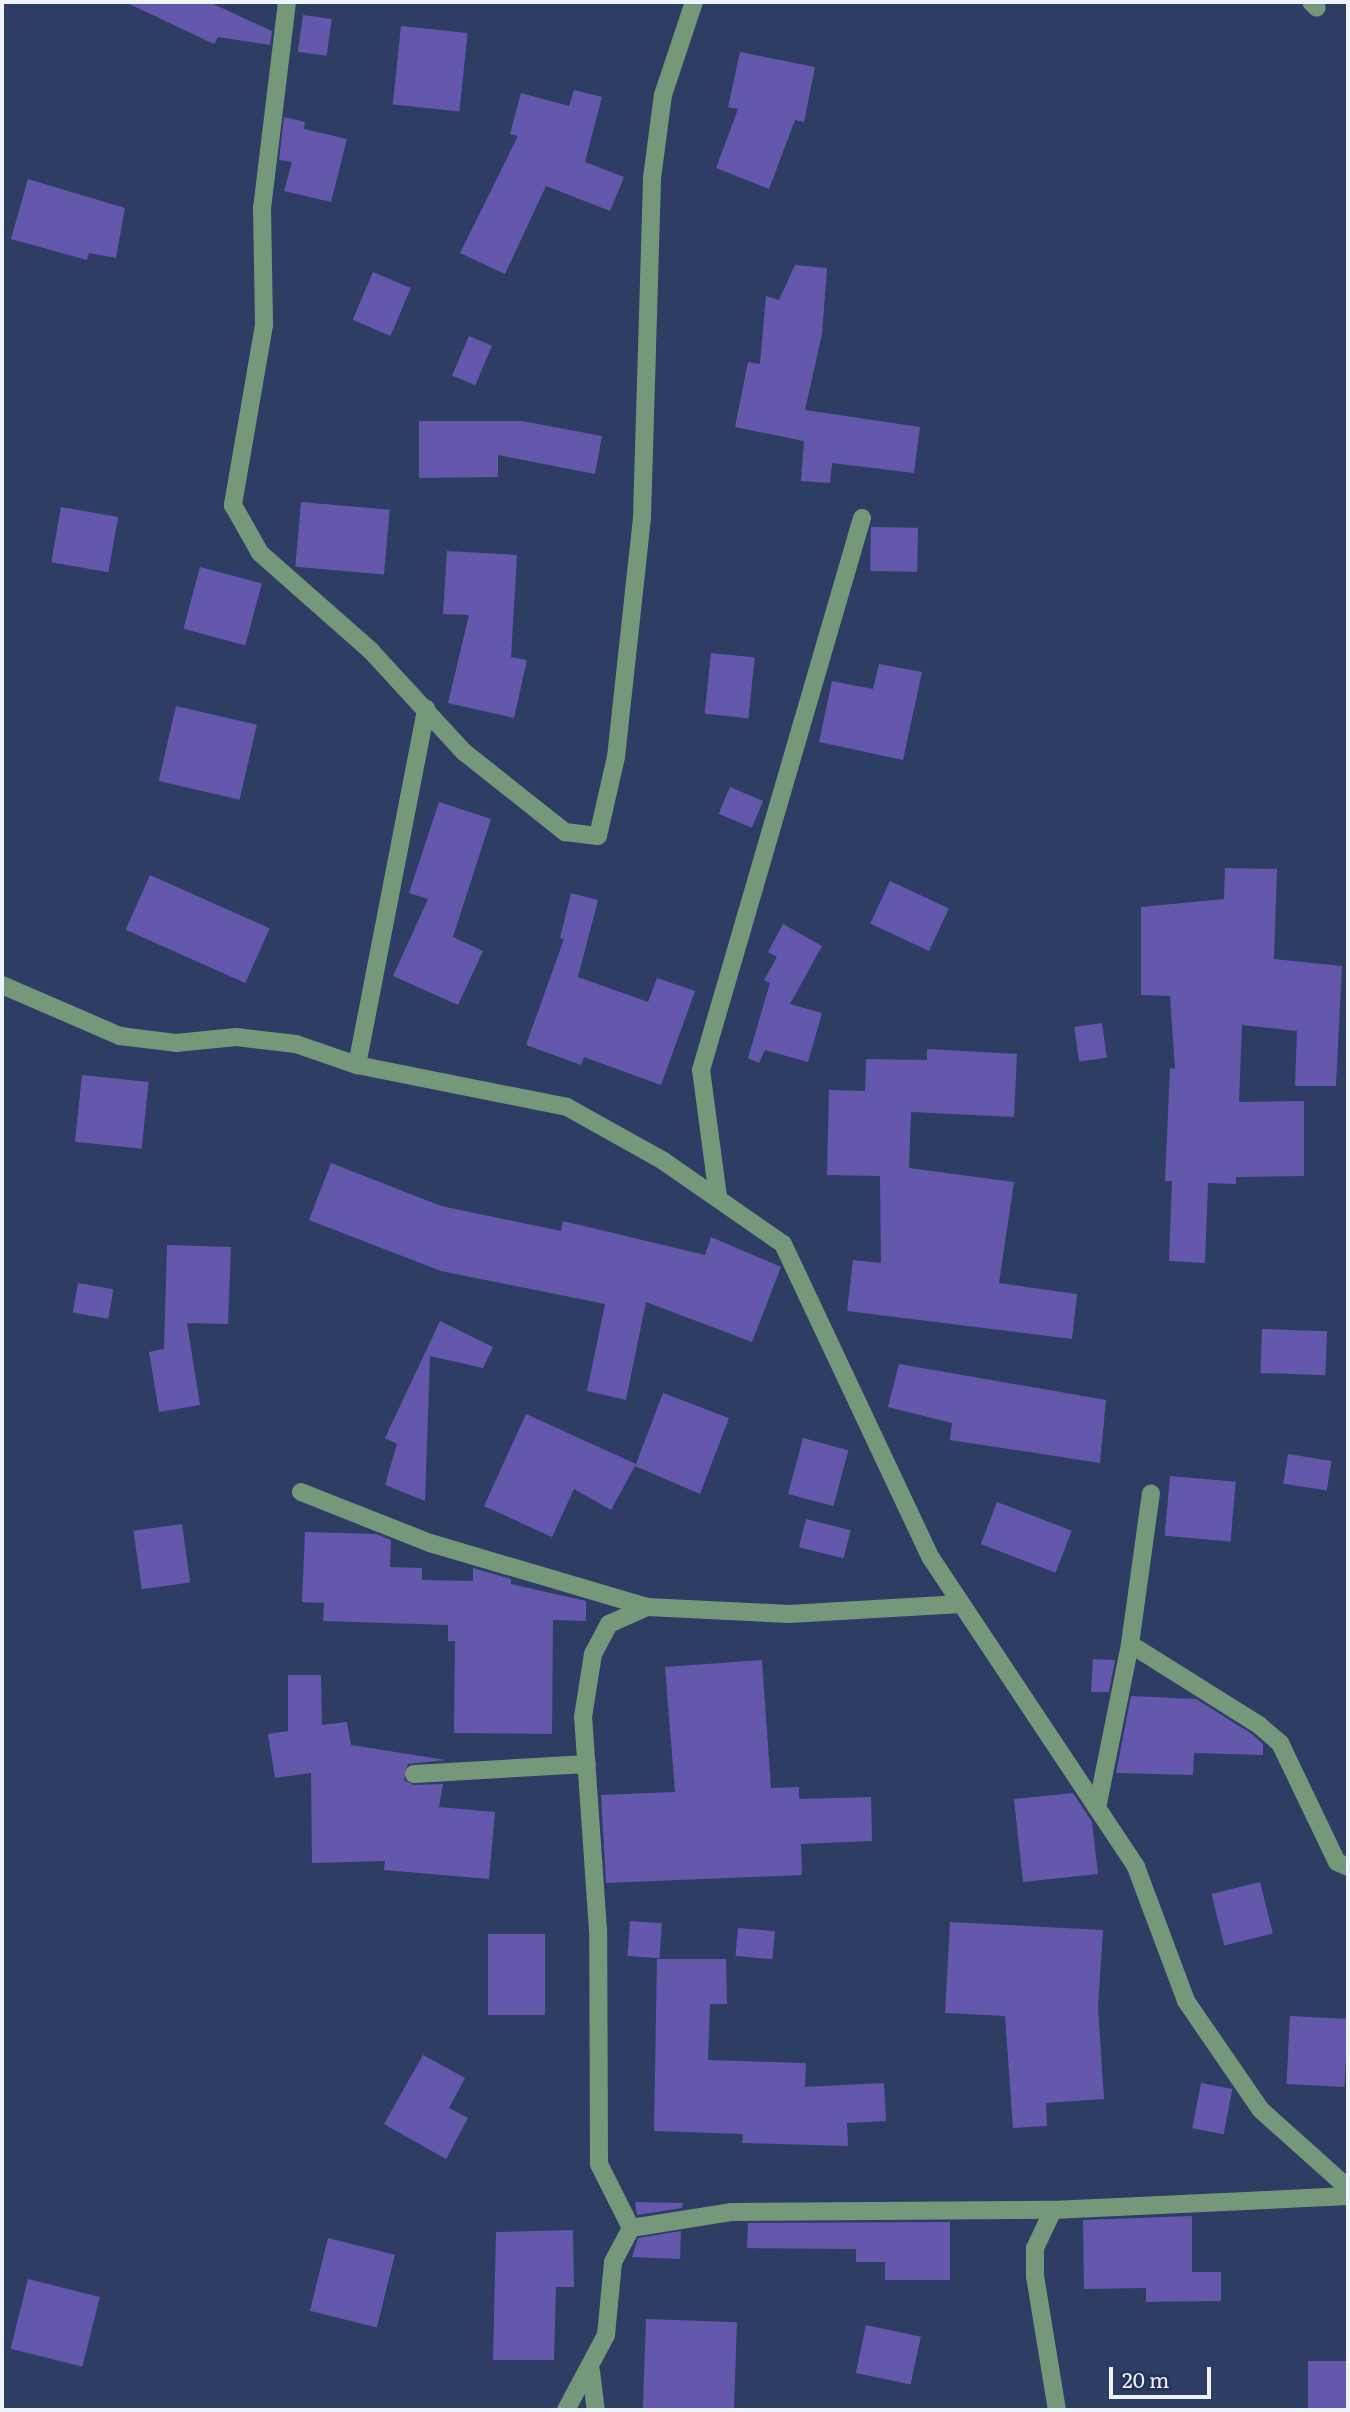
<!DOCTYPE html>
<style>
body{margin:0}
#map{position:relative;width:1350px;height:2412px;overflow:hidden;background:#2e3d64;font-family:Literata,serif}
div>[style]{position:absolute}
.building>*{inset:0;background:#6458ac;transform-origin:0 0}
.minor>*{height:18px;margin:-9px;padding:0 9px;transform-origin:9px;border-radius:9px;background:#76987a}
span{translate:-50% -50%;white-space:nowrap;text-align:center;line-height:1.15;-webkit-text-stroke:5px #243258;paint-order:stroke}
.frame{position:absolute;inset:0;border:4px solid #eff3fd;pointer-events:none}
.scale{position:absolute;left:1109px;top:2367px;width:102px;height:32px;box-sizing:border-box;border:4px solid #eff3fd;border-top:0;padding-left:9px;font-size:21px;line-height:24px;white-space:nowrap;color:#eff3fd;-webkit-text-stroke:5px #243258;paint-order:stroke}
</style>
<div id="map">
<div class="building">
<i style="clip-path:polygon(125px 2px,209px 2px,272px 31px,270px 45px,218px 37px,214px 44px)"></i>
<i style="left:303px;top:15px;width:29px;height:37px;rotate:8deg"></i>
<i style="left:401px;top:26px;width:67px;height:79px;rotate:6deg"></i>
<i style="clip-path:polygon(740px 52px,815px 67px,804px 122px,795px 120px,769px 189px,716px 168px,738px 109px,728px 107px)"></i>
<i style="clip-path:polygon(574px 90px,602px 97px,585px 162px,624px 177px,610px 211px,546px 186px,505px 274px,460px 253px,518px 136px,510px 134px,521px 93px,569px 106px)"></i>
<i style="clip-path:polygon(284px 117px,305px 122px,304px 129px,347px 139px,331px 202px,284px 191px,292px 162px,279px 160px)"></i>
<i style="clip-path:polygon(28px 179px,125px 208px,116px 258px,89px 253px,87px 260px,11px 239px)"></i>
<i style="clip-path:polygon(795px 265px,827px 268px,822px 334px,805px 410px,920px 427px,914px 473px,832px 463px,830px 483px,801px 481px,804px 441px,735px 427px,748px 362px,760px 364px,766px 296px,779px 300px)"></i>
<i style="left:373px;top:272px;width:41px;height:52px;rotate:23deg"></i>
<i style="left:469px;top:336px;width:25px;height:43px;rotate:23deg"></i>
<i style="clip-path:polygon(419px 421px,522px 421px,602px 436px,595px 474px,498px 455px,498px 477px,419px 478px)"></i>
<i style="left:301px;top:502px;width:89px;height:65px;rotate:5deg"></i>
<i style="left:61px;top:507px;width:58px;height:56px;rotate:10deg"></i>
<i style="left:871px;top:527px;width:47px;height:44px;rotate:1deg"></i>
<i style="clip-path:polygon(447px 551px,517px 555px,511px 657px,527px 660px,514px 718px,448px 703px,469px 615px,443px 614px)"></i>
<i style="left:200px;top:567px;width:64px;height:64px;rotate:15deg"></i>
<i style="left:711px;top:653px;width:44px;height:61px;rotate:6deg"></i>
<i style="clip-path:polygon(879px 664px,922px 672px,903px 760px,819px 742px,832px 681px,873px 689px)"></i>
<i style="left:176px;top:706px;width:83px;height:77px;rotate:13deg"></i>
<i style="left:730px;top:787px;width:36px;height:29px;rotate:23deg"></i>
<i style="clip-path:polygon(439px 802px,491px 819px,453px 937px,483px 951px,458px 1005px,393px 976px,428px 899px,409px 893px)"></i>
<i style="clip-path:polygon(1225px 868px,1277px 869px,1274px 959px,1342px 966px,1336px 1086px,1295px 1086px,1297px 1031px,1242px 1025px,1239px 1102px,1304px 1101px,1304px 1176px,1236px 1177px,1236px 1184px,1208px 1183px,1205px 1263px,1169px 1261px,1172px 1181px,1165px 1181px,1170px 1068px,1175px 1069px,1170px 996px,1141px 995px,1141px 907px,1224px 899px)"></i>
<i style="left:150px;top:875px;width:131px;height:60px;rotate:24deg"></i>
<i style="left:890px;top:881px;width:65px;height:47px;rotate:25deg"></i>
<i style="clip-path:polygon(571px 893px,598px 900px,578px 977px,648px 1002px,657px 978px,695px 991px,661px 1085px,584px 1057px,581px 1065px,526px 1045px,564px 939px,560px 938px)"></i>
<i style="clip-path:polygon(783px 924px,822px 946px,790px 1004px,822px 1013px,808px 1062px,765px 1050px,759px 1063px,748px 1058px,770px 983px,764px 980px,777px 957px,768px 952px)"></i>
<i style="left:1102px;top:1023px;width:35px;height:28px;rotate:82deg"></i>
<i style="clip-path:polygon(927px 1049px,1017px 1054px,1014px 1117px,911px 1112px,909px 1168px,1014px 1182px,999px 1283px,1077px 1294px,1072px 1339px,847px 1311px,853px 1260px,881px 1263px,880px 1176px,827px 1175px,829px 1090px,865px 1091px,866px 1059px,927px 1060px)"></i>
<i style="left:82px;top:1075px;width:67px;height:67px;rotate:6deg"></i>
<i style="clip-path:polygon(331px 1163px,441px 1206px,561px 1231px,563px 1221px,705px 1255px,711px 1237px,781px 1267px,752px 1342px,646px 1302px,626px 1400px,587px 1391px,605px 1304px,441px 1271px,309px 1220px)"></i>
<i style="clip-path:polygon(167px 1245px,231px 1247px,228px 1324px,187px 1323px,200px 1405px,159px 1412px,149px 1352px,164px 1349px)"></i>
<i style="left:78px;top:1283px;width:36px;height:30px;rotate:10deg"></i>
<i style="clip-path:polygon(440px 1321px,493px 1347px,483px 1368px,430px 1356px,425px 1501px,385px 1485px,397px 1444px,385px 1438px)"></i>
<i style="left:1262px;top:1329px;width:65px;height:44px;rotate:2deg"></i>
<i style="clip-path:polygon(899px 1364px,1106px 1400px,1100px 1463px,950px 1440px,952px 1423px,888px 1407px)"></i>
<i style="clip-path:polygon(663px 1393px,729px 1418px,700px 1494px,635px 1466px,611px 1510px,574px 1489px,552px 1537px,484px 1506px,526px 1414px,636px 1464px)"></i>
<i style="left:803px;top:1438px;width:47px;height:58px;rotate:15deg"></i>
<i style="left:1288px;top:1454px;width:44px;height:30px;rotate:9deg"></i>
<i style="left:1170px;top:1476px;width:66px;height:60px;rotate:5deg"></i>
<i style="left:997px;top:1502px;width:80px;height:45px;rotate:21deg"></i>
<i style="left:806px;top:1519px;width:46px;height:29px;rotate:14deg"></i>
<i style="left:182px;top:1524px;width:59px;height:49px;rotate:82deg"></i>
<i style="clip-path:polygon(305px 1532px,376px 1534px,391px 1540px,390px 1567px,422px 1568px,422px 1580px,473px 1581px,473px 1568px,511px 1579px,511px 1584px,586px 1601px,586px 1621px,553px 1620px,552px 1734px,454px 1733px,455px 1641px,448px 1641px,448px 1625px,323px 1621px,324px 1603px,302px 1602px)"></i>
<i style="clip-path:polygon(1093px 1659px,1115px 1660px,1109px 1692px,1091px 1692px)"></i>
<i style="clip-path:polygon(762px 1660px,771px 1788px,799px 1787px,799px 1799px,871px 1797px,872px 1841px,801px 1844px,802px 1875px,606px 1883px,601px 1795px,675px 1792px,665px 1667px)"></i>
<i style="clip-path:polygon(288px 1675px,321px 1675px,322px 1725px,347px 1722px,351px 1745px,446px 1760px,408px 1764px,404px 1780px,414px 1785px,443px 1784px,439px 1807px,495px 1812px,489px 1879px,384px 1870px,385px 1861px,312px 1863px,311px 1773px,275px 1778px,268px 1734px,288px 1731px)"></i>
<i style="clip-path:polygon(1131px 1696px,1196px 1699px,1252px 1734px,1263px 1744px,1263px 1755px,1194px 1753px,1193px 1775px,1116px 1773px)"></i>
<i style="clip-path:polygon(1073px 1793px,1092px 1822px,1098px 1874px,1023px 1882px,1014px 1799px)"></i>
<i style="left:1260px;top:1882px;width:53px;height:50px;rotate:76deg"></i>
<i style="left:630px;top:1921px;width:32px;height:35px;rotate:4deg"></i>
<i style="clip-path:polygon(950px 1922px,1103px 1930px,1098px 2007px,1104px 2099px,1046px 2103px,1047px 2126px,1013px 2128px,1005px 2016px,945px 2013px)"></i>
<i style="left:738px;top:1928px;width:37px;height:28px;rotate:5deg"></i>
<i style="left:488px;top:1934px;width:57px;height:81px"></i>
<i style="clip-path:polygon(657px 1959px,726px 1959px,727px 2004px,710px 2004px,708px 2060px,806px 2063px,805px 2087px,884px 2083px,886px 2121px,847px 2123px,848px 2146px,742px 2143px,743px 2134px,654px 2131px)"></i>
<i style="left:1290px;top:2016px;width:58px;height:68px;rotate:3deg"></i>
<i style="clip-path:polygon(423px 2055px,465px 2078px,449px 2108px,468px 2118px,446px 2159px,384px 2124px)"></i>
<i style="left:1201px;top:2083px;width:32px;height:46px;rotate:11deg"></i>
<i style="clip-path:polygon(635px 2202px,683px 2203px,682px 2208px,637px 2215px)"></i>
<i style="clip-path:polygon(1192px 2216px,1192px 2272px,1221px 2272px,1221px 2301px,1146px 2302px,1146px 2288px,1084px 2289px,1083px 2220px)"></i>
<i style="clip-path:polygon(950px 2222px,950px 2280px,885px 2280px,885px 2262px,856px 2262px,856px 2249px,747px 2248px,748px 2223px)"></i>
<i style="clip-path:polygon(573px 2230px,574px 2287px,556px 2287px,554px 2360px,493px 2360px,496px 2232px)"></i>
<i style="clip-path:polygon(681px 2231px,680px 2259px,632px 2257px,638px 2238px)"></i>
<i style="left:328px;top:2238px;width:69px;height:75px;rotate:14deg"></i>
<i style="left:28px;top:2279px;width:74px;height:72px;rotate:14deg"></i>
<i style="left:646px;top:2319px;width:91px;height:91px;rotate:2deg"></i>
<i style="left:866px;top:2325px;width:56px;height:49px;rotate:12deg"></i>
<i style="left:1348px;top:2361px;width:49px;height:40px;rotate:90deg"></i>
</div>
<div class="minor">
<i style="left:287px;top:2px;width:208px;rotate:96.9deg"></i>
<i style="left:262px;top:208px;width:117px;rotate:89deg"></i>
<i style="left:264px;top:325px;width:183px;rotate:99.8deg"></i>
<i style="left:233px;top:505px;width:55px;rotate:60.6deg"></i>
<i style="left:260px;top:553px;width:148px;rotate:41.4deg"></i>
<i style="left:371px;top:651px;width:137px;rotate:47.4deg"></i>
<i style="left:464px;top:752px;width:129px;rotate:38.4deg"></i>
<i style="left:565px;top:832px;width:33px;rotate:7deg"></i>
<i style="left:598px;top:836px;width:81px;rotate:-77.2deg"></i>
<i style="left:616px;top:757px;width:241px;rotate:-83.8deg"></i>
<i style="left:642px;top:517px;width:339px;rotate:-88.3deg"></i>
<i style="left:652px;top:178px;width:84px;rotate:-82.5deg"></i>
<i style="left:663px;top:95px;width:98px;rotate:-71.6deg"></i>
<i style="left:1311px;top:2px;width:8px;rotate:45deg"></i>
<i style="left:2px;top:985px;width:129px;rotate:23.4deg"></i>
<i style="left:120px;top:1036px;width:56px;rotate:7.1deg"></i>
<i style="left:176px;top:1043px;width:60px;rotate:-5.7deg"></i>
<i style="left:236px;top:1037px;width:60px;rotate:6.7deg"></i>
<i style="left:296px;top:1044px;width:65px;rotate:19deg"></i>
<i style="left:357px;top:1065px;width:214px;rotate:11.3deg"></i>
<i style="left:567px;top:1107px;width:109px;rotate:29.2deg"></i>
<i style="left:662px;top:1160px;width:147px;rotate:34.8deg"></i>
<i style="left:783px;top:1244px;width:347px;rotate:64.8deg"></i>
<i style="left:931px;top:1558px;width:371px;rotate:56.4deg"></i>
<i style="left:1136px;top:1867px;width:143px;rotate:69.5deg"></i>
<i style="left:1186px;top:2001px;width:132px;rotate:55.5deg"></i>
<i style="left:1261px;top:2110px;width:117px;rotate:41.9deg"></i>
<i style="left:357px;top:1065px;width:363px;rotate:-79deg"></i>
<i style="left:718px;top:1197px;width:128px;rotate:-97.6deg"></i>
<i style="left:701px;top:1070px;width:575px;rotate:-73.74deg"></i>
<i style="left:301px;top:1492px;width:139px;rotate:21.6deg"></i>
<i style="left:430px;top:1543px;width:226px;rotate:16.4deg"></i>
<i style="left:647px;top:1607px;width:142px;rotate:2.8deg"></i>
<i style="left:789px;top:1614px;width:172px;rotate:-3.3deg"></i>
<i style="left:1130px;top:1644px;width:152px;rotate:32.1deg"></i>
<i style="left:1259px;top:1725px;width:28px;rotate:41deg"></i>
<i style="left:1280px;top:1743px;width:132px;rotate:64.4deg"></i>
<i style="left:1337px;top:1862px;width:12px;rotate:24deg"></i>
<i style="left:414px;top:1774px;width:173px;rotate:-3.3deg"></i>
<i style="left:1097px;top:1808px;width:167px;rotate:-78.6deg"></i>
<i style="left:1130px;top:1644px;width:152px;rotate:-82.1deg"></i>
<i style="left:1053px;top:2210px;width:42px;rotate:115.3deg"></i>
<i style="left:1035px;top:2248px;width:28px;rotate:90deg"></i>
<i style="left:1035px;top:2276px;width:136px;rotate:80.7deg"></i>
<i style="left:631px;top:2228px;width:72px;rotate:-116.6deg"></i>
<i style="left:599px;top:2164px;width:234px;rotate:-90.2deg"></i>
<i style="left:598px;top:1930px;width:214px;rotate:-94deg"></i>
<i style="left:583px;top:1717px;width:64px;rotate:-81deg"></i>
<i style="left:593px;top:1654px;width:34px;rotate:-62deg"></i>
<i style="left:609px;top:1624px;width:42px;rotate:-24.1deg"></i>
<i style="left:591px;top:2371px;width:39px;rotate:83deg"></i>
<i style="left:566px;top:2410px;width:85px;rotate:-61.9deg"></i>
<i style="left:606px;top:2335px;width:73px;rotate:-84.5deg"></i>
<i style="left:613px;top:2262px;width:38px;rotate:-62deg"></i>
<i style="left:631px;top:2228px;width:101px;rotate:-9.1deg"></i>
<i style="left:731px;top:2212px;width:322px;rotate:-0.4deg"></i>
<i style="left:1053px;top:2210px;width:295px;rotate:-2.7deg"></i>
</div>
<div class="frame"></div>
<div class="scale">20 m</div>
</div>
